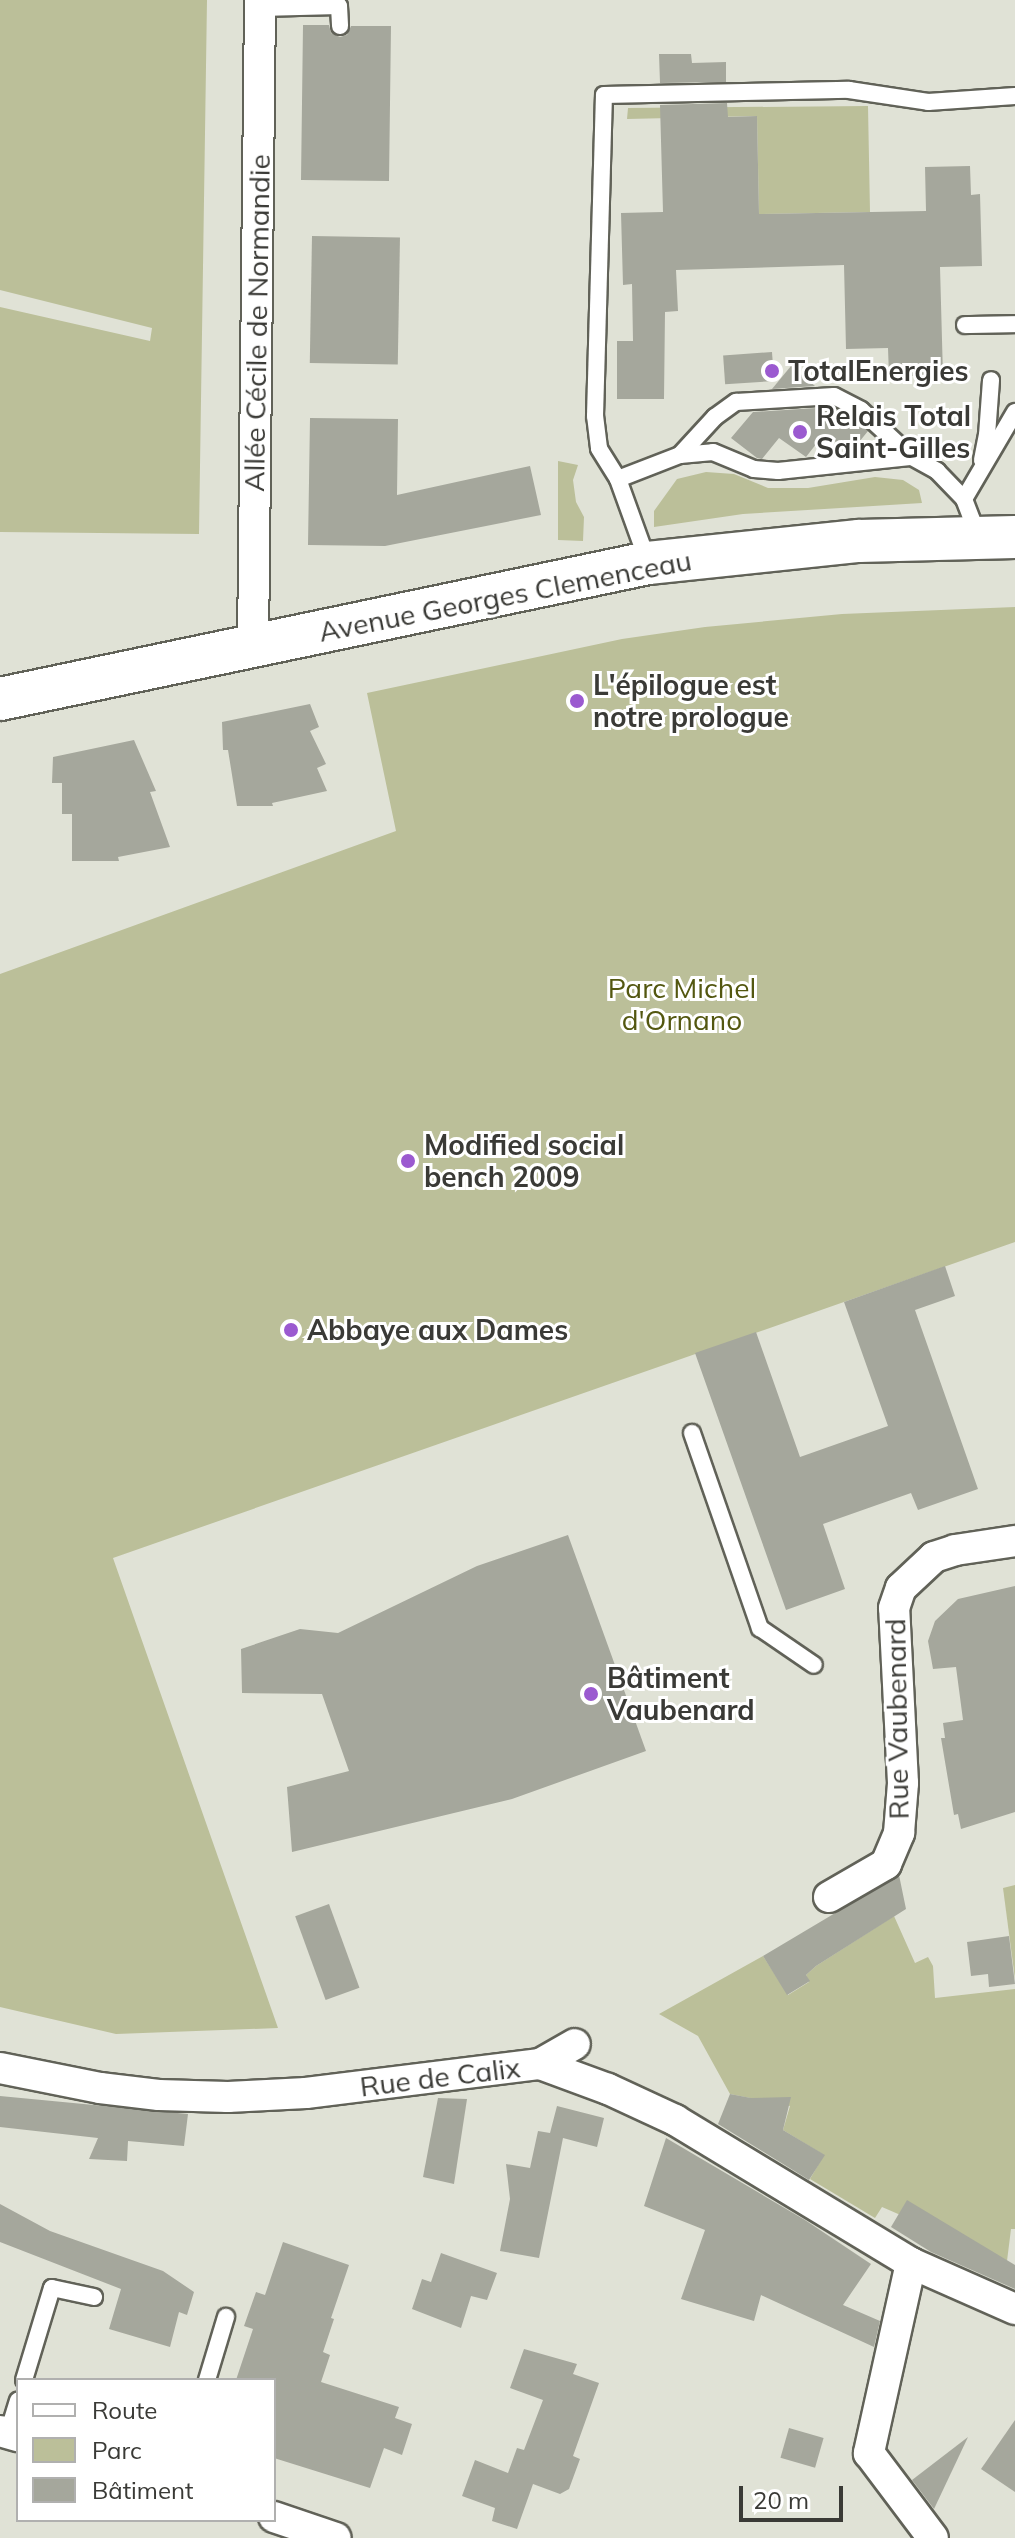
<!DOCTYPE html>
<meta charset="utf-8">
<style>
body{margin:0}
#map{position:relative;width:1015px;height:2538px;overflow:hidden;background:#e0e2d6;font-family:Mulish,sans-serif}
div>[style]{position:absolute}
.green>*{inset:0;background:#bbbf99}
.building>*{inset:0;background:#a5a79c;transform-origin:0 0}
.roads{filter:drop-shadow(2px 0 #616258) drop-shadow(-2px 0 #616258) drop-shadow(0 2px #616258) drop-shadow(0 -2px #616258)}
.lane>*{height:16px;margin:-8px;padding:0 8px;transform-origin:8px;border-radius:8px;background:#fff}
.street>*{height:30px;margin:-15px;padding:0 15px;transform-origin:15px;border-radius:15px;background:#fff}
.secondary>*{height:42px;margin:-21px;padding:0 21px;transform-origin:21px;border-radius:21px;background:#fff}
.dots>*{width:22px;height:22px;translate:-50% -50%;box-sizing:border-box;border:4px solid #fff;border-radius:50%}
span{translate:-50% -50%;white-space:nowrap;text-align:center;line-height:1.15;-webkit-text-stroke:6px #fff;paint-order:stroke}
.street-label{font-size:28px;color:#3a3a36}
.poi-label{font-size:28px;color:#3a3a36;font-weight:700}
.left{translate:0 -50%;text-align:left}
.park-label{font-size:28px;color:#535710}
.legend{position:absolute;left:16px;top:2378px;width:260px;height:144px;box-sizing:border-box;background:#fff;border:2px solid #b0b0af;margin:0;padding:10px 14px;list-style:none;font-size:24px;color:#3a3a36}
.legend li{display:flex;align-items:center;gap:16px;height:40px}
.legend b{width:40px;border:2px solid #b0b0af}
.scale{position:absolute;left:739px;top:2486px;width:104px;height:36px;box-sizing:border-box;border:4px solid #3a3a36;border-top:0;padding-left:10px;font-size:24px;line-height:28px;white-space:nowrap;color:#3a3a36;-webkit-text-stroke:6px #fff;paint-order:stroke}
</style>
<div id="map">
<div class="green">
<i style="clip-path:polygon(0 0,207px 0,199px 534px,0 532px,0 307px,150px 341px,152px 328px,0 290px)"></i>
<i style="clip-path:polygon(868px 106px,870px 212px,759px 214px,757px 116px,627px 119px,628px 108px)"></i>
<i style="clip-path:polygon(558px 461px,578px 465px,573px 480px,576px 502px,584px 517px,583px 541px,558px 540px)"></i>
<i style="clip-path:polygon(706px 472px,734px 474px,768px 488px,808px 488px,875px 477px,903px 480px,919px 490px,922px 503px,743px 514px,654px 527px,654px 511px,677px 479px)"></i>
<i style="clip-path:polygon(1015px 607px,1015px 1242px,113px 1558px,278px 2028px,116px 2034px,0 2007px,0 974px,396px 831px,367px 693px,622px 639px,705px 627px,842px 614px)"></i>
<i style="clip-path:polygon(1015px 1885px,1015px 1979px,1003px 1888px)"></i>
<i style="clip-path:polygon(894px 1916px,915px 1963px,928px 1957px,933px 1966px,935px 1998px,1015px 1989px,1015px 2229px,1011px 2229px,1007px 2261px,882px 2207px,875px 2218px,810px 2179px,824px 2155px,783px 2130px,790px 2106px,730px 2094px,698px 2036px,659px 2014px,763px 1956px,788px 1995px,809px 1982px,806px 1975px,816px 1966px)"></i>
</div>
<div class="building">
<i style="clip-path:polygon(303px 25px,329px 25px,331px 33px,340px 37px,347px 35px,351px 26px,391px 26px,389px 181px,301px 180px)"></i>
<i style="clip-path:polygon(659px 54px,691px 54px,692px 63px,726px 62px,726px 82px,660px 83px)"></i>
<i style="clip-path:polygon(727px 103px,728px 117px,757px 116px,759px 214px,926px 211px,925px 167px,970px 166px,971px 195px,980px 194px,982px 266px,940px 267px,943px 376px,889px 376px,888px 348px,846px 349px,844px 265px,676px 270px,678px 311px,665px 312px,664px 399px,617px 399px,617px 341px,633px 341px,632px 284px,623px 285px,621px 213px,663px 212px,660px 105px)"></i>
<i style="left:312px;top:236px;width:88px;height:127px;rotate:1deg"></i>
<i style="left:772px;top:352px;width:29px;height:49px;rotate:86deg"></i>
<i style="clip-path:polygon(791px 366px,815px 386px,772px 389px)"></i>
<i style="clip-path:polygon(832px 407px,855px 419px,868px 431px,851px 452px,824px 434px,806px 457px,779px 438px,762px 459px,757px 458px,731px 438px,753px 412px)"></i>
<i style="clip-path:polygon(310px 418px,398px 419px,397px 495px,530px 466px,541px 515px,385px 546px,308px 545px)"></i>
<i style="clip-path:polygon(310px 704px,319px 727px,310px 731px,326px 764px,317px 768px,327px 791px,272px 803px,273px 806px,237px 806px,228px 750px,223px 750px,222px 722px)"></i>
<i style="clip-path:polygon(134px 740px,156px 791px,150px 792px,170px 847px,118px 857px,119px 861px,72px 861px,72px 814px,62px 814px,62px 783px,52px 783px,53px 757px)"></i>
<i style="clip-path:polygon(945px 1266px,955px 1296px,915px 1310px,978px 1489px,918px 1510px,911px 1493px,823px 1524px,845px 1589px,786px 1610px,695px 1353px,756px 1332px,800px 1457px,888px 1426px,844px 1302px)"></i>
<i style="clip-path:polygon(568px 1535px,646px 1751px,512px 1799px,292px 1852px,287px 1787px,349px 1771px,322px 1694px,242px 1693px,241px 1649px,300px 1629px,338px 1633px,477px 1566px)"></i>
<i style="clip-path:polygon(1015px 1586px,1015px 1812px,961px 1829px,958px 1814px,954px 1815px,941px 1738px,945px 1738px,943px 1723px,963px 1720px,956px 1667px,933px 1669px,928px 1641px,935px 1621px,958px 1599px)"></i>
<i style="clip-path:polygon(899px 1875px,906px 1909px,816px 1966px,806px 1975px,810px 1981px,787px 1995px,763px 1956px)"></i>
<i style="left:329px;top:1904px;width:89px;height:36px;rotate:70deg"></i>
<i style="clip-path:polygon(1009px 1936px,1015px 1984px,989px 1987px,988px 1974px,971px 1976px,967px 1942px)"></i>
<i style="clip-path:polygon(730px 2094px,751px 2098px,791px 2097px,783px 2130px,825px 2155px,809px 2180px,718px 2124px)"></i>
<i style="clip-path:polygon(0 2096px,188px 2114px,184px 2146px,128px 2141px,127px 2161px,89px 2159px,98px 2138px,0 2127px)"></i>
<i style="clip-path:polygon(438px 2098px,467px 2099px,454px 2184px,423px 2177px)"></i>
<i style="clip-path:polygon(557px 2106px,604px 2118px,597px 2147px,563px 2138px,539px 2258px,500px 2251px,510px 2199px,506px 2164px,530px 2168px,538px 2131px,550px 2133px)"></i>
<i style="clip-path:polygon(666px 2138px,805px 2220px,871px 2264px,843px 2305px,880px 2321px,874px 2347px,761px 2295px,754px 2321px,681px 2299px,705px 2230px,644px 2206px)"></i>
<i style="clip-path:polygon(907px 2200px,1015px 2265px,1015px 2289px,931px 2252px,891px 2227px)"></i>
<i style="clip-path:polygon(0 2204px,50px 2231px,163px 2271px,194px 2292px,187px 2315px,179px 2312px,170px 2347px,109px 2329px,121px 2289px,0 2242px)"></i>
<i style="clip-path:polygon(283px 2242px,349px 2265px,331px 2318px,334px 2319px,323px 2352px,330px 2355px,321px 2382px,399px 2407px,395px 2418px,412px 2424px,402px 2455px,384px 2448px,370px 2488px,274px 2458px,274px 2380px,236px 2380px,253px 2329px,244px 2326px,256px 2292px,265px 2295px)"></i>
<i style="clip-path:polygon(441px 2253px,497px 2273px,487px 2300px,471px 2296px,461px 2328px,412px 2309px,422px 2279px,431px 2282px)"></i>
<i style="clip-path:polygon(524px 2349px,577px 2364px,573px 2374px,599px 2383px,573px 2456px,580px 2459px,569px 2489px,560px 2494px,533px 2484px,517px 2529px,492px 2521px,495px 2508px,462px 2496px,475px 2460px,508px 2473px,517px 2448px,524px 2450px,543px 2400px,510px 2388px)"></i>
<i style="clip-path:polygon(1015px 2420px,1015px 2492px,981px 2469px)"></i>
<i style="left:789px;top:2428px;width:36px;height:31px;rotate:16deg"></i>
<i style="clip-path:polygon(968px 2437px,934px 2509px,912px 2480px)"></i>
</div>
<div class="roads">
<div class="lane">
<i style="left:260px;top:8px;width:79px;rotate:-1.5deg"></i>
<i style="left:339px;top:6px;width:20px;rotate:87deg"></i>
<i style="left:965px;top:325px;width:50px;rotate:-1.1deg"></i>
<i style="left:680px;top:455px;width:52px;rotate:-47.4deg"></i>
<i style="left:715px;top:417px;width:26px;rotate:-36deg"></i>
<i style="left:736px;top:402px;width:98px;rotate:-3.5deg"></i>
<i style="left:834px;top:396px;width:30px;rotate:27deg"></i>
<i style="left:861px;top:410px;width:69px;rotate:42.7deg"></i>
<i style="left:982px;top:460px;width:25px;rotate:-79deg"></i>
<i style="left:987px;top:435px;width:55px;rotate:-85.8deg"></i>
<i style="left:618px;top:479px;width:66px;rotate:-21.2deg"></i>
<i style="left:680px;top:455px;width:33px;rotate:-5deg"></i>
<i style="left:713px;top:452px;width:44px;rotate:22.5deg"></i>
<i style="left:754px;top:469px;width:24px;rotate:5deg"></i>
<i style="left:778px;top:471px;width:135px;rotate:-6deg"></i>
<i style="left:912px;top:457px;width:29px;rotate:29deg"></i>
<i style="left:937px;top:471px;width:39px;rotate:46deg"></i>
<i style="left:964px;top:499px;width:39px;rotate:69deg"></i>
<i style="left:964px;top:499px;width:101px;rotate:-59.6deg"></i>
<i style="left:648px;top:562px;width:88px;rotate:-109.9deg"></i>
<i style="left:618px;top:479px;width:36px;rotate:-122deg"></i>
<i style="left:599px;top:448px;width:32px;rotate:-97deg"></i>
<i style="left:595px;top:416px;width:321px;rotate:-88.4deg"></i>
<i style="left:604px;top:95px;width:245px;rotate:-1.2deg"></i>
<i style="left:849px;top:90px;width:80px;rotate:8.6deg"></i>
<i style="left:928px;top:102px;width:87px;rotate:-3.9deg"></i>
<i style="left:692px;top:1433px;width:207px;rotate:70.8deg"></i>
<i style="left:760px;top:1628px;width:65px;rotate:34.4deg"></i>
<i style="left:24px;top:2380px;width:96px;rotate:-73.1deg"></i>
<i style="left:52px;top:2288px;width:43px;rotate:12.1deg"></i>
<i style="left:207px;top:2380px;width:66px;rotate:-73.2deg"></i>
<i style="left:8px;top:2433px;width:34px;rotate:-73deg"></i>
</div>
<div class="street">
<i style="left:253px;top:647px;width:647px;rotate:-89.38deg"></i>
<i style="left:829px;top:1897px;width:66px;rotate:-30.1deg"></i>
<i style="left:886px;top:1864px;width:34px;rotate:-67deg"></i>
<i style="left:899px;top:1833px;width:50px;rotate:-85.4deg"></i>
<i style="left:903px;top:1783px;width:175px;rotate:-92.9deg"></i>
<i style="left:894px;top:1608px;width:21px;rotate:-71deg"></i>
<i style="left:901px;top:1588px;width:45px;rotate:-43.2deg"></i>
<i style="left:934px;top:1557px;width:22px;rotate:-18deg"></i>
<i style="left:955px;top:1550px;width:61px;rotate:-8.5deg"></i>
<i style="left:540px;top:2064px;width:40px;rotate:-29.7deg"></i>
<i style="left:0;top:2068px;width:102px;rotate:11.3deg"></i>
<i style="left:100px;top:2088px;width:59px;rotate:6.8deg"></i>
<i style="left:159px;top:2095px;width:69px;rotate:1.7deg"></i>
<i style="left:228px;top:2097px;width:78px;rotate:-2.9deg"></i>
<i style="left:306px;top:2093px;width:236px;rotate:-7.1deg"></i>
<i style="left:540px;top:2064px;width:72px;rotate:20.2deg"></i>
<i style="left:608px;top:2089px;width:74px;rotate:24.8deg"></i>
<i style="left:675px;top:2120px;width:276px;rotate:31.2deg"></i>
<i style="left:911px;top:2263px;width:114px;rotate:23.9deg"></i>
<i style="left:911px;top:2263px;width:195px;rotate:102.5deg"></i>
<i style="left:869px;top:2453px;width:106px;rotate:53deg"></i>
<i style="left:0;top:2431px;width:19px;rotate:16deg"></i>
<i style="left:274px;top:2517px;width:65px;rotate:18.7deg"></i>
</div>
<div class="secondary">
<i style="left:0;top:699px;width:662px;rotate:-11.85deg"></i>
<i style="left:648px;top:563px;width:212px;rotate:-6deg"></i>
<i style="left:859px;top:541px;width:156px;rotate:-1.5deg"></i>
</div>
</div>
<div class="dots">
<i style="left:772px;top:371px;background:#9b5ad0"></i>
<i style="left:800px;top:432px;background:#9b5ad0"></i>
<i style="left:577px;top:701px;background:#9b5ad0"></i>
<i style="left:408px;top:1161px;background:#9b5ad0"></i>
<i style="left:291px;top:1330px;background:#9b5ad0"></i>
<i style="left:591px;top:1694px;background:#9b5ad0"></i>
</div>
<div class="street-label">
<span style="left:257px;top:323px;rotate:-89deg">Allée Cécile de Normandie</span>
<span style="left:505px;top:596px;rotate:-11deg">Avenue Georges Clemenceau</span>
<span style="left:897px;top:1719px;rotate:-91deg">Rue Vaubenard</span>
<span style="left:440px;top:2077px;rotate:-7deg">Rue de Calix</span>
</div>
<div class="poi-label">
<span class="left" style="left:788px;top:371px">TotalEnergies</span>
<span class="left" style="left:816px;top:432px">Relais Total<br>Saint-Gilles</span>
<span class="left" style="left:593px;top:701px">L'épilogue est<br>notre prologue</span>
<span class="left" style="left:424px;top:1161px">Modified social<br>bench 2009</span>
<span class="left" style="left:307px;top:1330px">Abbaye aux Dames</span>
<span class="left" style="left:607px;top:1694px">Bâtiment<br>Vaubenard</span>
</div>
<div class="park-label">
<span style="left:682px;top:1004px">Parc Michel<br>d'Ornano</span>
</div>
<ul class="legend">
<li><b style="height:10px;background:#fff"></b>Route</li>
<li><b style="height:22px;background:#bbbf99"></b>Parc</li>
<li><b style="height:22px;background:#a5a79c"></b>Bâtiment</li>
</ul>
<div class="scale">20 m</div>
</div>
